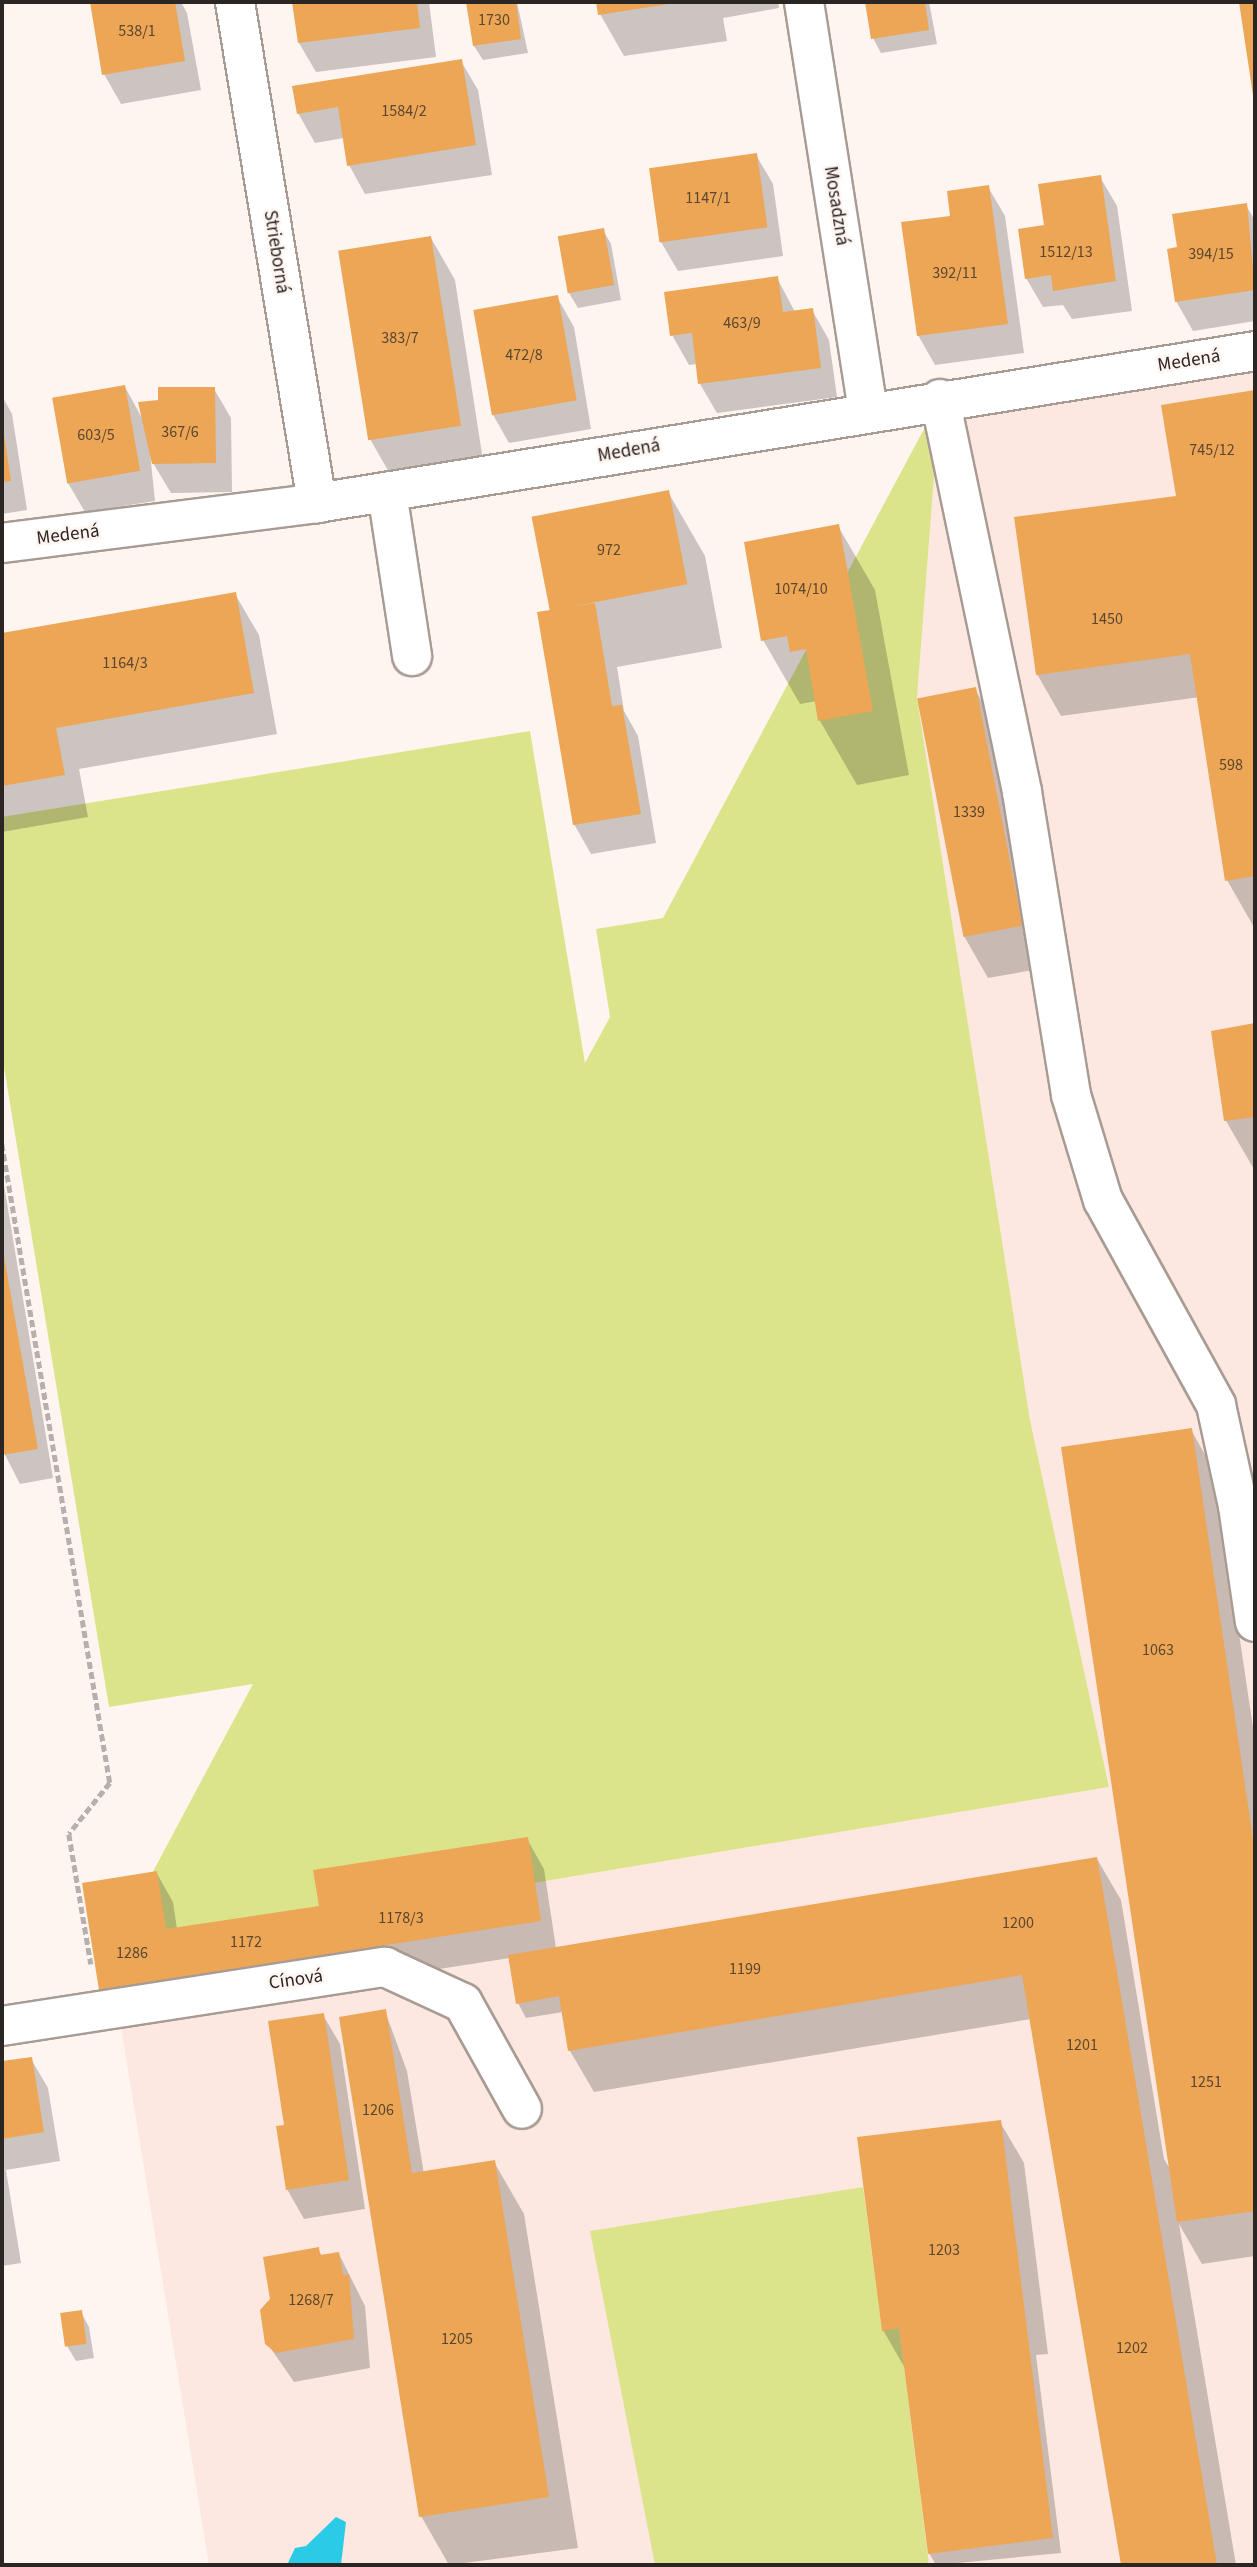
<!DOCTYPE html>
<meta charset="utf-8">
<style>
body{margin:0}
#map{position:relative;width:1257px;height:2567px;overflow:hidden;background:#fef5f0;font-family:"Source Sans 3",sans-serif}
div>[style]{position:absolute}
.industrial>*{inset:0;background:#fce8e0}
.green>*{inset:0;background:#dce48b}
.water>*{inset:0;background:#2bcae6}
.shadow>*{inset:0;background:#0003}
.building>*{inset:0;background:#eca655;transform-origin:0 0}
.path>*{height:4.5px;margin-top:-2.25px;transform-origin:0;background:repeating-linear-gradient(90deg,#b7afab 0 7px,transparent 0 10.5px)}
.roads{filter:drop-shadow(2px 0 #a89b93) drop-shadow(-2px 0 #a89b93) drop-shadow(0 2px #a89b93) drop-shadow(0 -2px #a89b93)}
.minor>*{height:38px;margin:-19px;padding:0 19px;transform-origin:19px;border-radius:19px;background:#fff}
span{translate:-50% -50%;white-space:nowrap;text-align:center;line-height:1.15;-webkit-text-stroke:5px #fef5f0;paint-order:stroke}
.number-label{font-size:16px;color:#5b4630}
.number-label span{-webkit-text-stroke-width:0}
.street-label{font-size:19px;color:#2b2623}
.frame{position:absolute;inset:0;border:4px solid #2b2623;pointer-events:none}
</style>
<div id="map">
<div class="industrial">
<i style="clip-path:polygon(1255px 352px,1255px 2565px,209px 2565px,109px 1954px,1109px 1787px,1030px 1420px,917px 698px,940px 399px)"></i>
</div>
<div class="green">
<i style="clip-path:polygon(940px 399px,917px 698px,1030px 1420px,1109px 1787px,109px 1954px,253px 1684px,109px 1707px,2px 1055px,2px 817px,530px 731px,585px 1063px,610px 1017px,596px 929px,663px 918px)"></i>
<i style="clip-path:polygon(863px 2187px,882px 2330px,899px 2328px,929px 2565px,655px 2565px,590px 2231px)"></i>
</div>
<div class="water">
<i style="clip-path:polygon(336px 2517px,346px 2522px,341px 2565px,287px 2565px,295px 2548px,306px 2546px)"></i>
</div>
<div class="shadow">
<i style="clip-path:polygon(92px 2px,181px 2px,187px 13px,201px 90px,121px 104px,104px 74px)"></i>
<i style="clip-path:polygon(294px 2px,429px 2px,436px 57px,316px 72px,299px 43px)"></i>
<i style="clip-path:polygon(468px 2px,517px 2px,528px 53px,483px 60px,474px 46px)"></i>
<i style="clip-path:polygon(598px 2px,778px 2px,779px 8px,723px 18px,727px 41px,624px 56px,600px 14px)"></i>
<i style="clip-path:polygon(867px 2px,929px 2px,937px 44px,881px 53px,873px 38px)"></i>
<i style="clip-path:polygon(1241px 2px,1255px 2px,1255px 100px)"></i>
<i style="clip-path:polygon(461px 61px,478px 90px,492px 175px,365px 194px,349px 165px,344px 138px,315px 143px,298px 113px)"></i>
<i style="clip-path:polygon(756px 155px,773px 184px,783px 256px,678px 271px,661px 242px)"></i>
<i style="clip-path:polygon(1100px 177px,1117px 206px,1132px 311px,1072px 319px,1063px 305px,1043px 307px,1026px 278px,1045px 226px)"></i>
<i style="clip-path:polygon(988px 187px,1005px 216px,1024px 353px,935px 365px,918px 335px,952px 217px)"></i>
<i style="clip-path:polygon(1246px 205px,1255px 221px,1255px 321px,1193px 331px,1176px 301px,1179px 249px)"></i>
<i style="clip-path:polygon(603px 230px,611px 244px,621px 300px,578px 308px,569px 293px,560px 237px)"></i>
<i style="clip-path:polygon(431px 238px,455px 280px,484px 467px,394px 481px,370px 439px)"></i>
<i style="clip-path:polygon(777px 278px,795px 312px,812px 310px,829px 340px,837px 397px,717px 413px,700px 384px,697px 364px,689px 365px,672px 335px)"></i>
<i style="clip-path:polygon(557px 297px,574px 327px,591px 429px,509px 443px,492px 413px)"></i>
<i style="clip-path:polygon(125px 387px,142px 418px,160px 402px,214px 389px,231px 418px,232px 492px,171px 493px,153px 463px,149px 443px,155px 501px,85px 512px,68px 483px)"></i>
<i style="clip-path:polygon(1255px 391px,1255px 929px,1227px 880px,1200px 697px,1061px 716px,1037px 674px,1178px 498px,1163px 406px)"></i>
<i style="clip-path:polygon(2px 396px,12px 414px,27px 510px,2px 514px)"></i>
<i style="clip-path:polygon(668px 492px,705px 556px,722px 648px,617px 667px,624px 711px,638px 736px,656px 843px,591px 854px,574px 824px,550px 609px)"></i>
<i style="clip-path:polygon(838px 526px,875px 590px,909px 775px,857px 785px,820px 721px,817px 701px,800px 704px,763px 640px)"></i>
<i style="clip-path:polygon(235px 594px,259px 635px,277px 734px,79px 769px,88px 817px,2px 832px,2px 635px)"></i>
<i style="clip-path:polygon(975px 689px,999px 731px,1044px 968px,988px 978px,964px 936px)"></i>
<i style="clip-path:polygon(1255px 1025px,1255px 1171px,1226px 1121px,1213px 1032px)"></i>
<i style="clip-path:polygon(2px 1173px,53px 1478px,20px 1484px,2px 1449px)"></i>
<i style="clip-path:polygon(1191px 1430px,1215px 1472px,1255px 1741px,1255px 2256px,1202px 2264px,1179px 2224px,1236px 2565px,1123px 2565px,1031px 2019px,594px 2092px,570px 2051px,563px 2012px,526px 2018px,518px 2003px,510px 1958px,118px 2019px,101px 1989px,156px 1872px,173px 1902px,177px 1929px,321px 1907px,527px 1839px,544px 1869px,556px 1948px,1097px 1859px,1121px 1900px,1164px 2159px,1170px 2169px)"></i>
<i style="clip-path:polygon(385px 2011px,407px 2071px,424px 2174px,494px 2162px,524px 2214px,578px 2548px,449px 2565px,421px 2516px)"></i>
<i style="clip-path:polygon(323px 2015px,340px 2044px,365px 2209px,304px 2219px,287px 2189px)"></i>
<i style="clip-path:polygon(31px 2059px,48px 2088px,60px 2161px,6px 2170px,21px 2263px,2px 2266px,2px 2063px)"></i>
<i style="clip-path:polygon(1000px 2122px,1024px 2163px,1048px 2354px,1036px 2355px,1061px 2553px,936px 2565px,929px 2553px,906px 2370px,883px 2330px)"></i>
<i style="clip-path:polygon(318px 2249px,322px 2256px,339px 2254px,365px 2306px,370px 2368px,294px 2382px,267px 2343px)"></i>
<i style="clip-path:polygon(81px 2312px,89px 2327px,94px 2358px,76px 2361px,67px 2346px)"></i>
</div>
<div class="building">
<i style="clip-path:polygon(90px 2px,175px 2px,185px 61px,102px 75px)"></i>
<i style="clip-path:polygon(292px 2px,417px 2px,420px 28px,298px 43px)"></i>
<i style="clip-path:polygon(466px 2px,516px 2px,521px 39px,473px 46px)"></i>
<i style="clip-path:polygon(596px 2px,675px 2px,675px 3px,598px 15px)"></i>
<i style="clip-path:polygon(865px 2px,925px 2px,929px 30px,871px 39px)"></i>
<i style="clip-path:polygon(1239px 2px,1255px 2px,1255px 102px,1254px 102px)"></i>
<i style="clip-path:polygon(462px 59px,476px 145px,347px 166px,338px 107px,297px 114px,292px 86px)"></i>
<i style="left:757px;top:153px;width:75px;height:109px;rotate:82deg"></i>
<i style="clip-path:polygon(1101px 175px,1116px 281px,1053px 291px,1051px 275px,1025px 279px,1018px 229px,1044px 225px,1038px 184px)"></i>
<i style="clip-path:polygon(989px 185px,1008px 324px,917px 336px,901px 222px,950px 216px,947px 191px)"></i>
<i style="clip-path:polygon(1247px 203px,1255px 290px,1175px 302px,1167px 249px,1177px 247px,1172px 214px)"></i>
<i style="left:604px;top:228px;width:58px;height:47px;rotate:80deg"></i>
<i style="left:431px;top:236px;width:192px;height:94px;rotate:81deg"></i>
<i style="clip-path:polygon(778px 276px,783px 312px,813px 308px,821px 368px,698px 384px,692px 333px,670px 336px,664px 292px)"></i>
<i style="left:558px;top:295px;width:107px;height:86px;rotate:80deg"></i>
<i style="left:125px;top:385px;width:87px;height:74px;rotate:80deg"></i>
<i style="clip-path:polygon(158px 387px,215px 387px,216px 463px,152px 464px,138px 402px,158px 400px)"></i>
<i style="clip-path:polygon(1255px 390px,1255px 876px,1225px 881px,1190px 654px,1036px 675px,1014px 517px,1176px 496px,1161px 405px)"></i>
<i style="clip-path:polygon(3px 428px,11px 481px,2px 482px,2px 429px)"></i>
<i style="left:669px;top:490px;width:96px;height:140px;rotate:79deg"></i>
<i style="clip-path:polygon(839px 524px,873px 711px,818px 721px,806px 649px,790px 652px,787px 636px,761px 641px,744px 542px)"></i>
<i style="clip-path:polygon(236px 592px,254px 693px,56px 728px,65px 775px,2px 786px,2px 633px)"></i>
<i style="clip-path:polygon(595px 603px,612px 706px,622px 705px,641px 814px,573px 825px,537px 612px)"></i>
<i style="left:976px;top:687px;width:243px;height:60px;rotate:79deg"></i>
<i style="clip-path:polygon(1255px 1023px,1255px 1117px,1224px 1121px,1211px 1031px)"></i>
<i style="clip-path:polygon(2px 1245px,38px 1449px,2px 1455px)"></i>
<i style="clip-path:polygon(1192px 1428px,1255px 1853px,1255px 2211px,1177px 2222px,1061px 1447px)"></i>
<i style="clip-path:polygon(528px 1837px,541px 1921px,99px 1990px,82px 1883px,157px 1871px,166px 1929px,319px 1906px,313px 1870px)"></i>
<i style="clip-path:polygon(1097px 1857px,1115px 1960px,1217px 2565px,1121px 2565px,1022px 1975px,568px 2051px,559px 1996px,516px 2004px,508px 1955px)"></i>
<i style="clip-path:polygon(386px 2009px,412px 2173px,495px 2160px,549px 2497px,419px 2517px,339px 2017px)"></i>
<i style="clip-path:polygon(324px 2013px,349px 2180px,286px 2190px,276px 2126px,284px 2125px,268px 2021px)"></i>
<i style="clip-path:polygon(32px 2057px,44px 2132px,2px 2139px,2px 2061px)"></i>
<i style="clip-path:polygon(1001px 2120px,1053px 2538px,928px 2554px,899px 2328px,882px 2331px,857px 2137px)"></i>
<i style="clip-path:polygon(319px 2247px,320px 2255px,339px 2252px,343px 2275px,349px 2274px,354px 2339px,276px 2353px,265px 2344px,260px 2310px,270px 2299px,263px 2257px)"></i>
<i style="left:82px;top:2310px;width:34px;height:22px;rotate:82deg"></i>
</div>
<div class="path">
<i style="left:2px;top:1144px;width:648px;rotate:80.41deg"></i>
<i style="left:110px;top:1783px;width:65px;rotate:128.8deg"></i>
<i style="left:69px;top:1834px;width:132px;rotate:80.4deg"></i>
</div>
<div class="roads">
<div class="minor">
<i style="left:235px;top:2px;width:508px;rotate:80.7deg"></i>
<i style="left:804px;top:2px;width:413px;rotate:81.1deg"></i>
<i style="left:940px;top:399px;width:401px;rotate:78.2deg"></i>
<i style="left:1022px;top:792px;width:307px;rotate:80.8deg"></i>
<i style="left:1071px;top:1095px;width:110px;rotate:73.1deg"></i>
<i style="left:1103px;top:1200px;width:234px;rotate:61.1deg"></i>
<i style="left:1216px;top:1405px;width:103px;rotate:77.7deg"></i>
<i style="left:1238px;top:1506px;width:117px;rotate:81.7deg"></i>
<i style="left:387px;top:492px;width:166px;rotate:81.3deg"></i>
<i style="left:2px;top:543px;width:318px;rotate:-7.2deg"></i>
<i style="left:317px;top:503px;width:950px;rotate:-9.2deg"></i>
<i style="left:2px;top:2026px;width:388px;rotate:-8.8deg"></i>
<i style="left:385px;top:1967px;width:86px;rotate:24.8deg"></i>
<i style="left:463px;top:2003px;width:121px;rotate:60.9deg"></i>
</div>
</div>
<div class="number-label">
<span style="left:494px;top:20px">1730</span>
<span style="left:137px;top:31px">538/1</span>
<span style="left:404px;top:111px">1584/2</span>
<span style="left:708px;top:198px">1147/1</span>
<span style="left:1066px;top:252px">1512/13</span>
<span style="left:1211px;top:254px">394/15</span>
<span style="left:955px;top:273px">392/11</span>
<span style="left:742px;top:323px">463/9</span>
<span style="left:400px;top:338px">383/7</span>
<span style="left:524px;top:355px">472/8</span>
<span style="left:180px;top:432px">367/6</span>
<span style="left:96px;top:435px">603/5</span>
<span style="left:1212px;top:450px">745/12</span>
<span style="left:609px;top:550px">972</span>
<span style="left:801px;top:589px">1074/10</span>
<span style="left:1107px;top:619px">1450</span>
<span style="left:125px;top:663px">1164/3</span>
<span style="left:1231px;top:765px">598</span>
<span style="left:969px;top:812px">1339</span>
<span style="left:1158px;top:1650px">1063</span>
<span style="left:401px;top:1918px">1178/3</span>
<span style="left:1018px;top:1923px">1200</span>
<span style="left:246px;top:1942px">1172</span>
<span style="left:132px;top:1953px">1286</span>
<span style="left:745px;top:1969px">1199</span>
<span style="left:1082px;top:2045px">1201</span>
<span style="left:1206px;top:2082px">1251</span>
<span style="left:378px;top:2110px">1206</span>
<span style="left:944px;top:2250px">1203</span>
<span style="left:311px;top:2300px">1268/7</span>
<span style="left:457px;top:2339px">1205</span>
<span style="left:1132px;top:2348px">1202</span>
</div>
<div class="street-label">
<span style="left:836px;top:206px;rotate:81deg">Mosadzná</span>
<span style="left:276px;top:252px;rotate:81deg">Strieborná</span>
<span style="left:1189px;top:361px;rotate:-9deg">Medená</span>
<span style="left:629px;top:451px;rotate:-10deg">Medená</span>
<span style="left:68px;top:535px;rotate:-7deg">Medená</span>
<span style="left:296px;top:1980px;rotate:-8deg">Cínová</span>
</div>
<div class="frame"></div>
</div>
